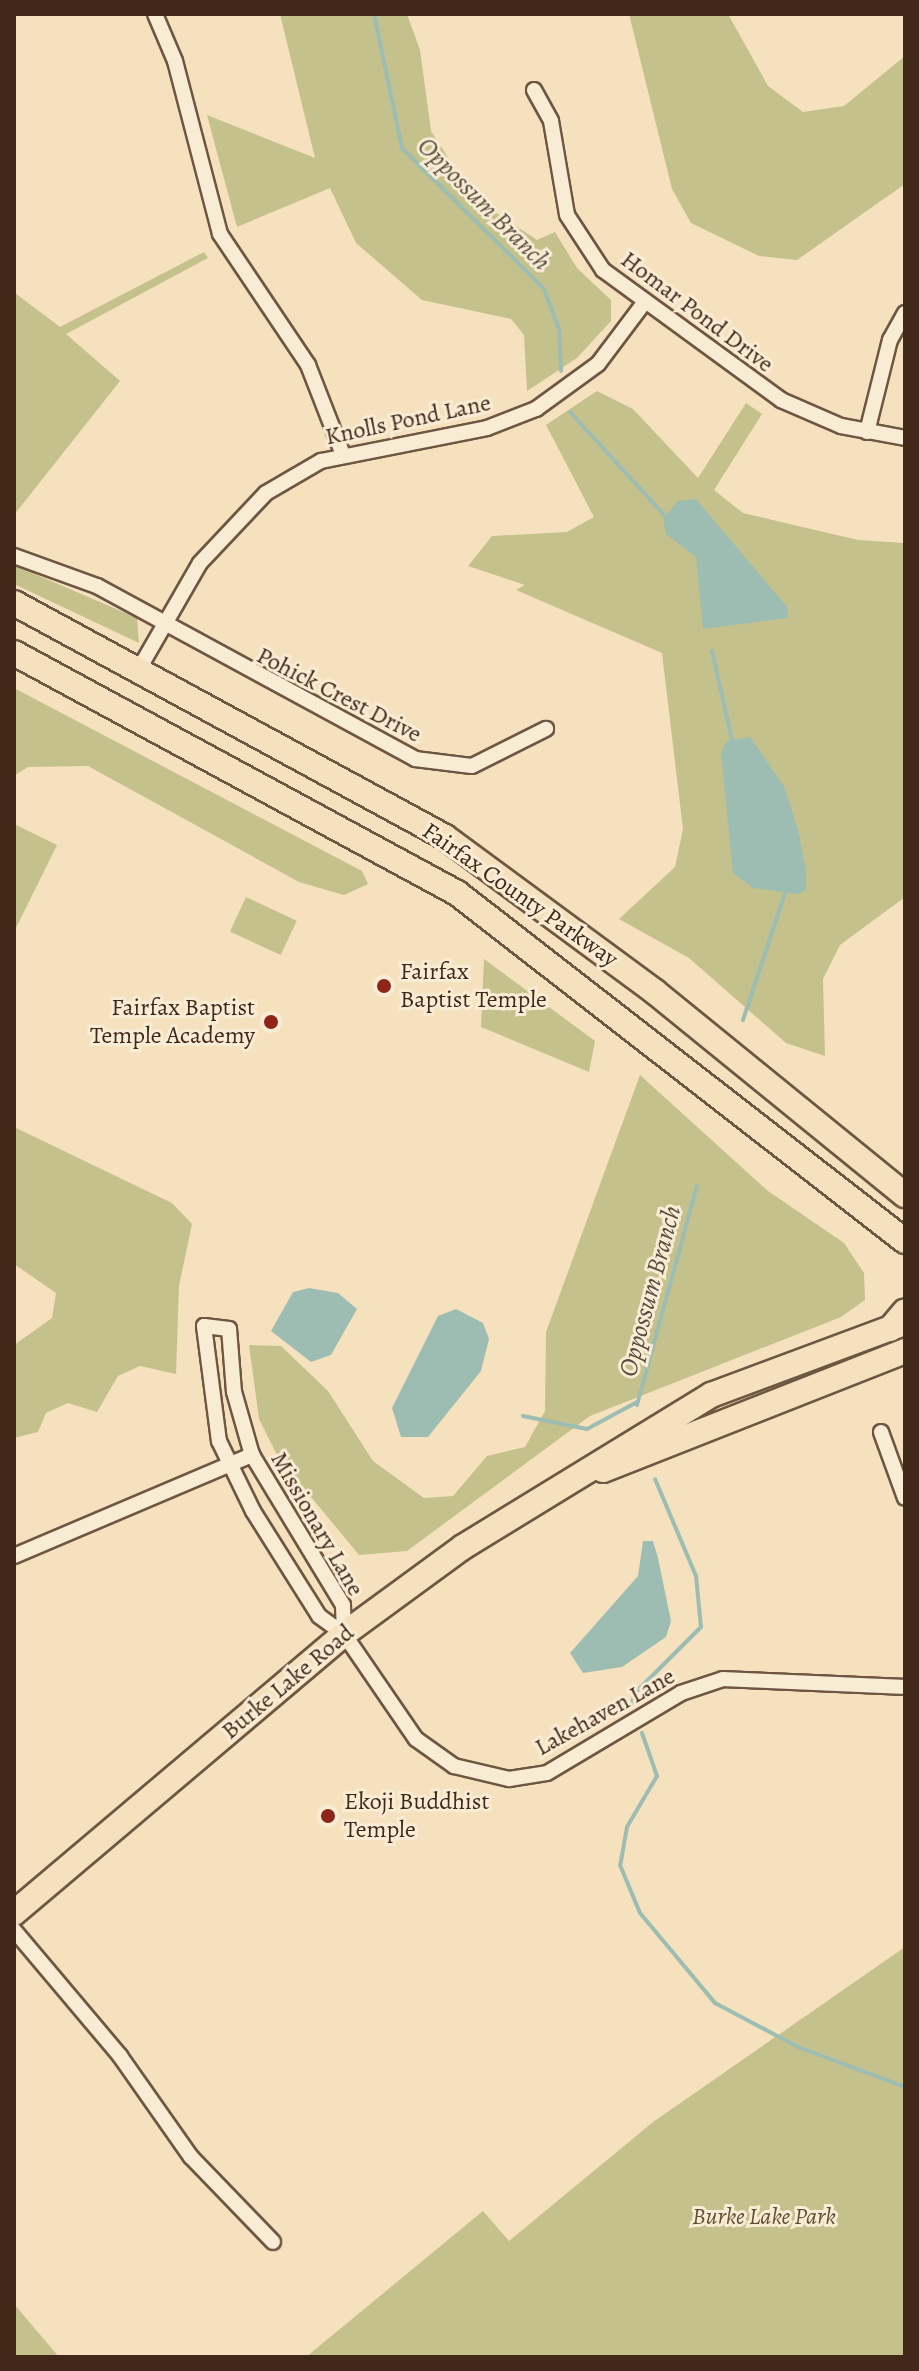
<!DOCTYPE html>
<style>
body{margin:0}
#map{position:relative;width:919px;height:2371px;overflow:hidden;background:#f6e1be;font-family:Alegreya,serif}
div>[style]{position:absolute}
.green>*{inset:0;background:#c4c18c;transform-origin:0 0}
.water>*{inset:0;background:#9dbdb3}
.stream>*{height:4px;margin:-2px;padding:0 2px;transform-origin:2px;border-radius:2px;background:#9dbdb3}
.roads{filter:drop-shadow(2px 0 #6f5642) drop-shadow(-2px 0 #6f5642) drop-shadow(0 2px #6f5642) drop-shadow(0 -2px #6f5642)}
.minor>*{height:14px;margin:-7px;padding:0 7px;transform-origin:7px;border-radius:7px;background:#f9ecd5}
.primary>*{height:24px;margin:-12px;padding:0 12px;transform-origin:12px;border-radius:12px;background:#f6e1be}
.trunk>*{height:24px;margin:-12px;padding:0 12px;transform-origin:12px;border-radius:12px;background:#f6e1be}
.dots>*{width:22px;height:22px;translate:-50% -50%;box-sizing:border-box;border:4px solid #f9ecd5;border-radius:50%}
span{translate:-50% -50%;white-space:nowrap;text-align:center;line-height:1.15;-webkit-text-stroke:6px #f9ecd5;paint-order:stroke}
.street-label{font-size:24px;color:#422818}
.poi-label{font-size:24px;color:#422818}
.left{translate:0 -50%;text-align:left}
.right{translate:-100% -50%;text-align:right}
.park-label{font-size:24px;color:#624e35;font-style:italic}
.water-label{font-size:26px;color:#594d3f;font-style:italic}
.frame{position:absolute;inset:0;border:16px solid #422818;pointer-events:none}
</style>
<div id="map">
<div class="green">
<i style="clip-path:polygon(280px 14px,407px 14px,420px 50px,431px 131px,474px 198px,537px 240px,555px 232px,577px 268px,611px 300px,611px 321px,577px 358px,527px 391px,524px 335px,511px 319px,422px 300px,356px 243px,330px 188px,237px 227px,207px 115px,315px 158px)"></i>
<i style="clip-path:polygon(629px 14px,728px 14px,768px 86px,803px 112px,844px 106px,905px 56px,905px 184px,797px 260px,759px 256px,691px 223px,672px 189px)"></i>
<i style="clip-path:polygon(204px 252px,208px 258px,66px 334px,120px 381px,14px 515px,15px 293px,60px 327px)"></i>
<i style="clip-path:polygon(597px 391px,633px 409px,698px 478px,746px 403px,762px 414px,714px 490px,743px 513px,858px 540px,905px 543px,905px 897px,840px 945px,823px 979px,825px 1056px,786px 1043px,689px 958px,619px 919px,675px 867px,683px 829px,662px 653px,516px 590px,525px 585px,468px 566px,492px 536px,567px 532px,594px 517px,546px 425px)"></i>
<i style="clip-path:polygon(14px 565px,137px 618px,139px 643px,14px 584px)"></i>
<i style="clip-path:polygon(14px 688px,362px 871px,368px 884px,344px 895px,299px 882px,88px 766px,28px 767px,14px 776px)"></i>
<i style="clip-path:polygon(14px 824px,57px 845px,14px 932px)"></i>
<i style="left:246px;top:897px;width:56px;height:38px;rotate:25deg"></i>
<i style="clip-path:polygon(484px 959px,595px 1041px,589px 1072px,481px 1027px)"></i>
<i style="clip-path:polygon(640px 1075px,768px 1191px,844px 1243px,864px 1273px,865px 1300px,841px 1317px,590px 1416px,407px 1551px,359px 1555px,278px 1457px,259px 1419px,249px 1345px,281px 1346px,328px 1391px,373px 1461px,424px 1498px,453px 1496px,487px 1456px,525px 1447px,545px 1411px,546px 1332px)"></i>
<i style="clip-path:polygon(14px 1127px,172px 1203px,192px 1224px,179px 1286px,176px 1374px,140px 1366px,118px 1376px,97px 1412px,68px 1403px,46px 1413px,38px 1432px,14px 1438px,14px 1345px,52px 1318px,56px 1293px,14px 1264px)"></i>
<i style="clip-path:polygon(905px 1947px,905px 2357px,306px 2357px,483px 2211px,509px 2241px,653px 2122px)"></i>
<i style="clip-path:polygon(14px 2304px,59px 2357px,14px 2357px)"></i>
</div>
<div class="water">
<i style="clip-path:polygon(696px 499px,788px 608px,787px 618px,703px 629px,696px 557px,666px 534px,663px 519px,678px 501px)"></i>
<i style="clip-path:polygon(750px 737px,784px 786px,798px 830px,806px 870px,806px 890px,798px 894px,753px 888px,733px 873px,721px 752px,727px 741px)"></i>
<i style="clip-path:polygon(309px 1288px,338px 1293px,357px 1309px,331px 1355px,311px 1362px,271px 1331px,293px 1292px)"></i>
<i style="clip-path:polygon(456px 1309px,483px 1323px,489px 1339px,481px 1371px,428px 1437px,401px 1437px,392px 1408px,438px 1316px)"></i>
<i style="clip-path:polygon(643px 1541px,653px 1541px,658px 1558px,671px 1621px,666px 1637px,622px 1667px,583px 1673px,570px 1653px,638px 1576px)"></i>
</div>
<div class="stream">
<i style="left:374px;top:14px;width:137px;rotate:78.2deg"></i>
<i style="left:402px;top:148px;width:200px;rotate:44.8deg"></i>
<i style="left:544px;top:289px;width:43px;rotate:69.4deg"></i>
<i style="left:559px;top:329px;width:42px;rotate:87.3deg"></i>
<i style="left:570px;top:412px;width:145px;rotate:47.5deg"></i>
<i style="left:712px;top:651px;width:96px;rotate:77.4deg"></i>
<i style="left:743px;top:1020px;width:140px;rotate:-71.7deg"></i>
<i style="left:637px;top:1405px;width:227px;rotate:-74.7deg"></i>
<i style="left:523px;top:1416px;width:65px;rotate:11.5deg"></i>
<i style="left:587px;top:1429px;width:57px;rotate:-28.4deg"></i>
<i style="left:631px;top:1706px;width:14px;rotate:-73deg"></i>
<i style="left:635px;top:1693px;width:93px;rotate:-45deg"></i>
<i style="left:701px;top:1627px;width:51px;rotate:-95.6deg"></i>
<i style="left:696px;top:1576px;width:105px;rotate:-112.9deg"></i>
<i style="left:642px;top:1733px;width:46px;rotate:70.8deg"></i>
<i style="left:657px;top:1776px;width:59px;rotate:120.5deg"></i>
<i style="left:627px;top:1827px;width:39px;rotate:100deg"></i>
<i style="left:620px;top:1865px;width:52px;rotate:67.4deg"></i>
<i style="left:640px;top:1913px;width:117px;rotate:50.2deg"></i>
<i style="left:715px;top:2003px;width:94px;rotate:27.9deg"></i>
<i style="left:798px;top:2047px;width:114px;rotate:20.5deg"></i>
</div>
<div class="roads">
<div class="minor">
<i style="left:155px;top:14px;width:51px;rotate:66.9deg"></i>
<i style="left:175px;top:61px;width:179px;rotate:75.4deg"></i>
<i style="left:220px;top:234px;width:158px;rotate:56.1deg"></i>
<i style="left:308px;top:365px;width:97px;rotate:68.7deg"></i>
<i style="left:534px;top:90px;width:35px;rotate:61deg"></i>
<i style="left:551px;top:121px;width:95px;rotate:80.3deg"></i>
<i style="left:567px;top:215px;width:66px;rotate:56.8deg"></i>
<i style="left:603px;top:270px;width:220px;rotate:36.1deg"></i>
<i style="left:781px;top:400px;width:65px;rotate:23.4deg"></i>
<i style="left:841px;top:426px;width:65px;rotate:10.6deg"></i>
<i style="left:867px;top:432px;width:95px;rotate:-76deg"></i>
<i style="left:890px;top:340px;width:31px;rotate:-61deg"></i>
<i style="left:14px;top:556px;width:88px;rotate:19.9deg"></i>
<i style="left:97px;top:586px;width:362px;rotate:28.5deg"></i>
<i style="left:415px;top:759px;width:57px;rotate:7deg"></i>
<i style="left:472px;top:766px;width:83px;rotate:-26.6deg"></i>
<i style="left:139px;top:669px;width:122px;rotate:-60.1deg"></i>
<i style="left:200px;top:563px;width:96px;rotate:-46.7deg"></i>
<i style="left:266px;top:493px;width:64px;rotate:-30.2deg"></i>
<i style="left:321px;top:461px;width:169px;rotate:-11.2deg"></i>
<i style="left:487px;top:428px;width:53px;rotate:-21.2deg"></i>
<i style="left:536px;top:409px;width:77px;rotate:-36deg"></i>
<i style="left:598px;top:364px;width:76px;rotate:-53deg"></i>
<i style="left:881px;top:1432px;width:70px;rotate:70deg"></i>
<i style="left:14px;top:1556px;width:259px;rotate:-23deg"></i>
<i style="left:344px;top:1634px;width:29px;rotate:-92deg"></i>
<i style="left:343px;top:1605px;width:175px;rotate:-121.2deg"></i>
<i style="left:252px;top:1455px;width:66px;rotate:-105.9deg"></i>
<i style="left:234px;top:1392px;width:63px;rotate:-94.5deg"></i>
<i style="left:229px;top:1329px;width:25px;rotate:-173deg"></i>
<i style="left:204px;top:1326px;width:116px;rotate:82.6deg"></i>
<i style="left:219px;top:1441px;width:78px;rotate:64.1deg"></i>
<i style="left:253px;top:1511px;width:124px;rotate:57.8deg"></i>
<i style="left:319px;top:1616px;width:31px;rotate:36deg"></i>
<i style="left:344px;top:1634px;width:127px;rotate:55.6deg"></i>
<i style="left:416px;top:1739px;width:47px;rotate:35.4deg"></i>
<i style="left:454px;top:1766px;width:57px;rotate:13.3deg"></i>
<i style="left:509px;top:1779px;width:38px;rotate:-9deg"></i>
<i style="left:547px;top:1773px;width:156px;rotate:-30.8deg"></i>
<i style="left:681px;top:1693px;width:44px;rotate:-18.4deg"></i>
<i style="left:723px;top:1679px;width:182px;rotate:2.5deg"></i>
<i style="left:14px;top:1930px;width:165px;rotate:49.9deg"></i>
<i style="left:120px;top:2056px;width:123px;rotate:54.9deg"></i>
<i style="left:191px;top:2157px;width:118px;rotate:46deg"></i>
</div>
<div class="primary">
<i style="left:603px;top:1470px;width:325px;rotate:-21.5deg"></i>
<i style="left:14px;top:1913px;width:432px;rotate:-40.2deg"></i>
<i style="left:344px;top:1634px;width:147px;rotate:-36.2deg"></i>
<i style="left:463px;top:1547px;width:291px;rotate:-31.5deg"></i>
<i style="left:711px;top:1395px;width:207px;rotate:-20.4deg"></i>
</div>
<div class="trunk">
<i style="left:14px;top:603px;width:490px;rotate:28.5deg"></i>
<i style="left:445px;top:837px;width:261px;rotate:36.4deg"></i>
<i style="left:655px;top:992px;width:322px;rotate:39.1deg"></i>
<i style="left:14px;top:653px;width:504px;rotate:28.45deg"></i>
<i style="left:457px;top:893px;width:567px;rotate:37.84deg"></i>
<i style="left:890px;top:1329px;width:23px;rotate:-50deg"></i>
</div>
</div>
<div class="dots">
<i style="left:384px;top:986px;background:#8f2418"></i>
<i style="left:271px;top:1022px;background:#8f2418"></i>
<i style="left:328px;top:1816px;background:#8f2418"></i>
</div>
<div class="street-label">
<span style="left:697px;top:312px;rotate:37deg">Homar Pond Drive</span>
<span style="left:408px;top:420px;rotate:-12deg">Knolls Pond Lane</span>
<span style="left:339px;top:695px;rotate:27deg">Pohick Crest Drive</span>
<span style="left:520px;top:895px;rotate:35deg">Fairfax County Parkway</span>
<span style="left:317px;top:1524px;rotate:60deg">Missionary Lane</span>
<span style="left:288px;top:1682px;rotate:-40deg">Burke Lake Road</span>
<span style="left:605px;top:1712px;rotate:-29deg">Lakehaven Lane</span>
</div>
<div class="poi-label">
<span class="left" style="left:400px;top:986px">Fairfax<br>Baptist Temple</span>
<span class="right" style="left:255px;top:1022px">Fairfax Baptist<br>Temple Academy</span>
<span class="left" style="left:344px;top:1816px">Ekoji Buddhist<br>Temple</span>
</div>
<div class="park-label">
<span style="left:764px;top:2217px">Burke Lake Park</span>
</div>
<div class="water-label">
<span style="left:484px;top:204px;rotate:45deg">Oppossum Branch</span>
<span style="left:650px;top:1291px;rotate:-75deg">Oppossum Branch</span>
</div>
<div class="frame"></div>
</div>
